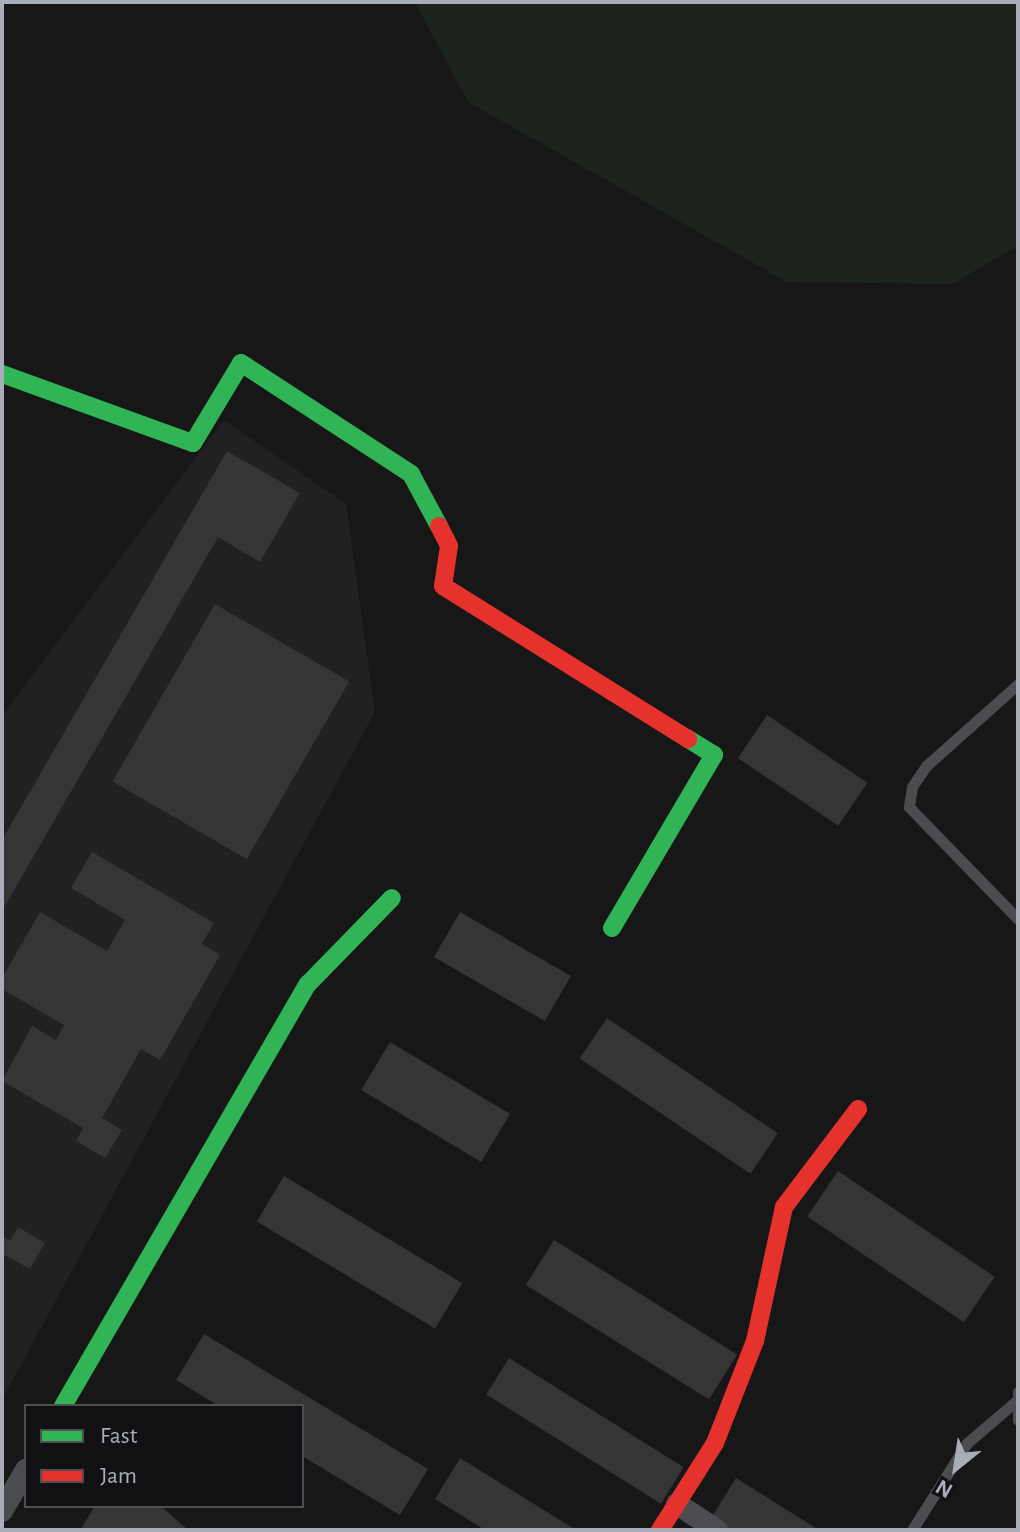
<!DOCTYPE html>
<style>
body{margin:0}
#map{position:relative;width:1020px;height:1532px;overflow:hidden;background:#171717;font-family:"Alegreya Sans",sans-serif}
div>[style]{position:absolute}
.built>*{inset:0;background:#212123}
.green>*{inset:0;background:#1d241e}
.building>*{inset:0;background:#353536;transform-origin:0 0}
.lane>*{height:11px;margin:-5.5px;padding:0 5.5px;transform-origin:5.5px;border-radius:5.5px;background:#4b4c50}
.street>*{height:22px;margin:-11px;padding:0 11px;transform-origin:11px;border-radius:11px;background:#4b4c50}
.fast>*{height:18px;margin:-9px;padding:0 9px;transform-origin:9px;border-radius:9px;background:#30b455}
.jam>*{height:18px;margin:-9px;padding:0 9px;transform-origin:9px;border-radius:9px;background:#e5322d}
span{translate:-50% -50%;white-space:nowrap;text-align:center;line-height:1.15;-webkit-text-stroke:8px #111113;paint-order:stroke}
.frame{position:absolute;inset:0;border:4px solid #a8adb8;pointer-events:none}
.legend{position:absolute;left:24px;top:1404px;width:280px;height:104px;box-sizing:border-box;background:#111113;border:2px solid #4d4f55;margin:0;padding:10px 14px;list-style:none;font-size:24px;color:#a8adb8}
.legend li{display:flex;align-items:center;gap:16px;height:40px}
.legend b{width:40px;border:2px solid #4d4f55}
.north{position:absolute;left:916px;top:1428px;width:80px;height:80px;-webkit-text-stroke:6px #111113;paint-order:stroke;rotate:210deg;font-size:22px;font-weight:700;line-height:32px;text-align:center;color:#a8adb8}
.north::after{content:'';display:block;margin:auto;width:28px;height:36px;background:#a8adb8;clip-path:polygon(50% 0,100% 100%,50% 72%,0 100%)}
</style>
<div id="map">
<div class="built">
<i style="clip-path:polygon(224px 420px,346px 504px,375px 712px,2px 1400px,2px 716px)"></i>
</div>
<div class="green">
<i style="clip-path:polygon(415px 2px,1018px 2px,1018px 246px,952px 284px,787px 282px,468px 102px)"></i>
</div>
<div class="building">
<i style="clip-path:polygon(227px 451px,300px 493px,260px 562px,218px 537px,2px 911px,2px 840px)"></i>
<i style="left:215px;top:604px;width:155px;height:205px;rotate:30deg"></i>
<i style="left:767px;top:715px;width:121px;height:52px;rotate:34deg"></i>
<i style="clip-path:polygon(92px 852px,214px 923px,202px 944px,220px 955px,160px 1060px,141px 1049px,102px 1118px,122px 1130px,105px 1158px,76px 1141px,83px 1128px,2px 1081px,32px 1026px,56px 1040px,64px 1025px,2px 989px,2px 978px,40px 912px,107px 951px,125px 920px,71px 888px)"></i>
<i style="left:460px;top:912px;width:128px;height:52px;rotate:30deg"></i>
<i style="left:607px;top:1018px;width:206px;height:49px;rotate:34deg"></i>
<i style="left:390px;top:1042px;width:140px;height:56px;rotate:31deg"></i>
<i style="left:838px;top:1171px;width:189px;height:55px;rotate:34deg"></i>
<i style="left:284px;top:1176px;width:208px;height:53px;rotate:31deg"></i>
<i style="clip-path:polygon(18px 1227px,45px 1243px,30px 1269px,5px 1255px,2px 1261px,2px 1236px,10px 1241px)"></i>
<i style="left:554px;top:1240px;width:216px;height:53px;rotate:32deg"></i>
<i style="clip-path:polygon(204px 1334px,428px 1469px,400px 1515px,302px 1456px,302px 1406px,219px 1406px,176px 1380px)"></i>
<i style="left:509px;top:1358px;width:206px;height:43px;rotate:32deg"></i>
<i style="clip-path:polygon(460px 1458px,576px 1530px,485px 1530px,435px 1499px)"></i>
<i style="clip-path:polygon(736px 1478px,819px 1530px,730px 1530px,711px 1518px)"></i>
<i style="clip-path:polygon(95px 1506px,161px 1506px,188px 1530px,87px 1530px,82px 1527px)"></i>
</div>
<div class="lane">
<i style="left:1018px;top:684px;width:123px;rotate:138.3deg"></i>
<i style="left:926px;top:766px;width:25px;rotate:124deg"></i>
<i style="left:912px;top:787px;width:20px;rotate:99deg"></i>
<i style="left:909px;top:807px;width:156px;rotate:45.8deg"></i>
<i style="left:1018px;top:1392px;width:28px;rotate:90deg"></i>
<i style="left:912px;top:1530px;width:103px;rotate:-57.7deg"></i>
<i style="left:967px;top:1443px;width:63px;rotate:-40.5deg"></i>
</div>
<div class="street">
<i style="left:677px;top:1504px;width:48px;rotate:33deg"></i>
<i style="left:2px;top:1511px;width:48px;rotate:-59.7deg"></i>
</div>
<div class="fast">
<i style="left:2px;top:374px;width:203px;rotate:19.9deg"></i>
<i style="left:193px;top:443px;width:93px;rotate:-59deg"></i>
<i style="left:241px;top:363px;width:203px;rotate:33.1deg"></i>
<i style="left:411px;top:474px;width:59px;rotate:61.7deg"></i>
<i style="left:612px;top:928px;width:201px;rotate:-59.5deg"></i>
<i style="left:714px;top:755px;width:31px;rotate:-148deg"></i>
<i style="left:63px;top:1406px;width:488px;rotate:-59.9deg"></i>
<i style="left:308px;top:984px;width:120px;rotate:-45.7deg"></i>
</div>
<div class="jam">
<i style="left:439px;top:526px;width:22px;rotate:63deg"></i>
<i style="left:449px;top:546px;width:40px;rotate:98.5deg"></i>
<i style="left:443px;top:586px;width:289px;rotate:32deg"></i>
<i style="left:660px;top:1530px;width:103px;rotate:-57.7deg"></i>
<i style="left:715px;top:1443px;width:110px;rotate:-68.6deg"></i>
<i style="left:755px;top:1341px;width:137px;rotate:-77.8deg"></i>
<i style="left:784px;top:1207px;width:123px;rotate:-52.9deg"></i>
</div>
<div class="frame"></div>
<ul class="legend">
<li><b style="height:10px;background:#30b455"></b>Fast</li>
<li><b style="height:10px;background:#e5322d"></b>Jam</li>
</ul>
<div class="north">N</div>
</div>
